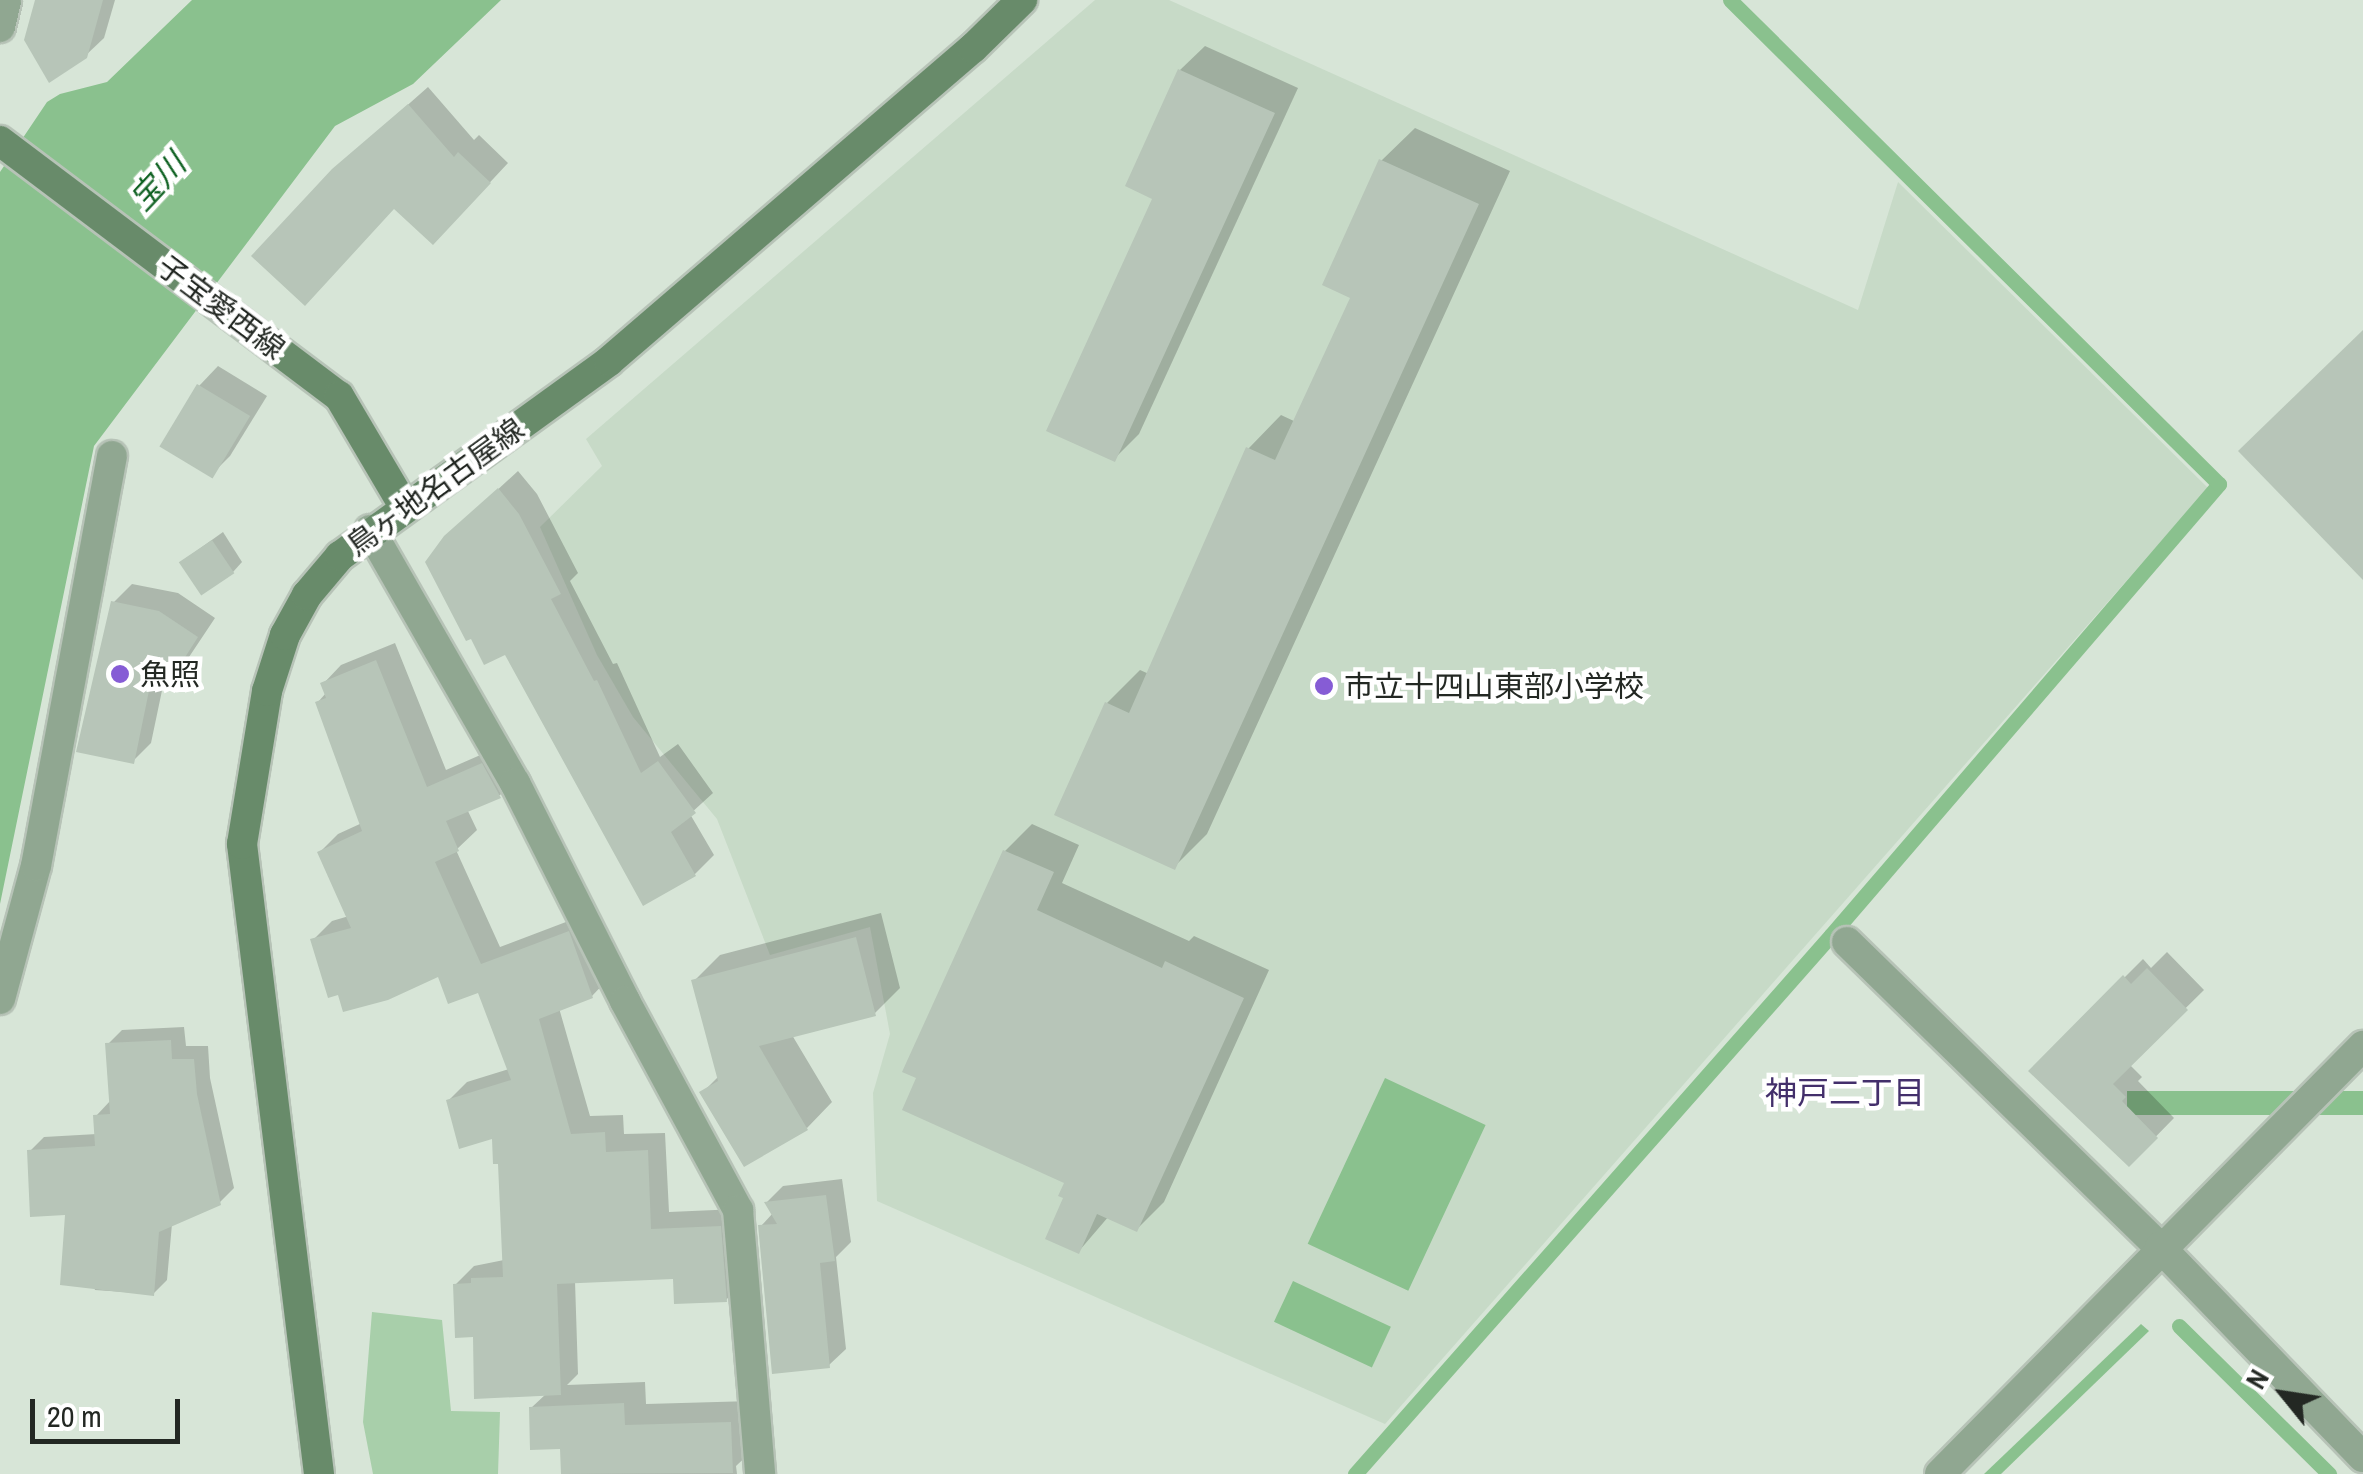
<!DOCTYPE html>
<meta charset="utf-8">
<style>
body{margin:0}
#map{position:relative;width:2363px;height:1474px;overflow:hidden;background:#d7e5d7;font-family:"Archivo Narrow","Noto Sans JP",sans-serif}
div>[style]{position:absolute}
.built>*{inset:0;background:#c7dac7}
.green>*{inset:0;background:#a8cfaa}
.water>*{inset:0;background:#8ac18e;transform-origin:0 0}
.shadow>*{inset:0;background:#0003}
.stream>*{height:15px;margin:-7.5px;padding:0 7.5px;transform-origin:7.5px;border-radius:7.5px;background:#8ac18e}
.building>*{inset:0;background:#b7c5b8;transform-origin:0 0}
.roads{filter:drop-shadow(2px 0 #b7c3b7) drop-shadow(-2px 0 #b7c3b7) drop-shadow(0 2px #b7c3b7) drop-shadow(0 -2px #b7c3b7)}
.street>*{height:30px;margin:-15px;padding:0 15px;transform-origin:15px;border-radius:15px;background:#90a791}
.secondary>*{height:30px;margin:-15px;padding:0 15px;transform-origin:15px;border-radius:15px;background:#688b6a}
.dots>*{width:28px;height:28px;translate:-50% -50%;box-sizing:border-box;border:5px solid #fff;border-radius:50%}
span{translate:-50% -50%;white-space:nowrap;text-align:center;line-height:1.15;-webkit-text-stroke:9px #fff;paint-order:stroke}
.street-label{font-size:30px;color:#232823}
.poi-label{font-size:30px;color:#232823}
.left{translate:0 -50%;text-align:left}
.water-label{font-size:32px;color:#0e6121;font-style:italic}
.neighbourhood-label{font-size:32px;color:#432f6b}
.north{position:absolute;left:2233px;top:1344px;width:100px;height:100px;-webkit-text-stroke:8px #fff;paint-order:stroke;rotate:300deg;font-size:28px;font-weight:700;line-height:40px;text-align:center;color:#232823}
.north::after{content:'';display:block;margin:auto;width:35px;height:45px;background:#232823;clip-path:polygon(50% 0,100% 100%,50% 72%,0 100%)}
.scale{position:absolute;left:30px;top:1399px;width:150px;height:45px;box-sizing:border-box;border:5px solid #232823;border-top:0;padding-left:12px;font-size:30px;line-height:35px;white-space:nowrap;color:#232823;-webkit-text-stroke:8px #fff;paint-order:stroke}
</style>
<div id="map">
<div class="built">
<i style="clip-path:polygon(1095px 0,1169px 0,1858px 310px,1898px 182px,2208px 488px,1385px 1424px,877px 1201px,873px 1093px,890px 1034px,870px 927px,770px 955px,717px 819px,633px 717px,597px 655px,540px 527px,602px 466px,586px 439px)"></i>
</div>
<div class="green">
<i style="clip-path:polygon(372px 1312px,442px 1320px,451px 1411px,500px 1412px,498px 1474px,373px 1474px,363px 1422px)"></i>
</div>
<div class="water">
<i style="clip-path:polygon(192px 0,501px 0,413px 84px,335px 126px,94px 446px,0 904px,0 172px,47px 102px,60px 94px,107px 82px)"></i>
<i style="left:1385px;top:1078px;width:111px;height:183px;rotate:25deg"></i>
<i style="left:2363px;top:1091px;width:24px;height:236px;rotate:90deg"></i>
<i style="left:1293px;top:1281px;width:108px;height:45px;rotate:25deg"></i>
<i style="clip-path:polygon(2141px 1324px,2149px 1331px,2001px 1474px,1984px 1474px)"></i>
</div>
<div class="shadow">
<i style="clip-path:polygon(38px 0,115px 0,104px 38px,85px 56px)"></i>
<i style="clip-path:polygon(1205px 46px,1298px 88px,1139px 434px,1114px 459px,1155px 197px,1180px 70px)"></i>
<i style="clip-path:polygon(428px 87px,474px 140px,479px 135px,508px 163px,452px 223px,395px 206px,334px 170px)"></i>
<i style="clip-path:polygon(1415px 128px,1510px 171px,1207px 834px,1174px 867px,1107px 703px,1140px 670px,1149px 674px,1248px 449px,1281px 415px,1296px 422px,1353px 296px,1381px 161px)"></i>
<i style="clip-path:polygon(218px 366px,267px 396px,230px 456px,210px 476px,199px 386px)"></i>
<i style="clip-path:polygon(518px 471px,537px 494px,578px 573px,570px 581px,613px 664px,617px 663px,660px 757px,678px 744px,713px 793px,690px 814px,714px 855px,695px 874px,644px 902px,467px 518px)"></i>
<i style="clip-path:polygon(223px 532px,242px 562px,233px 572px,181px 562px)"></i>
<i style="clip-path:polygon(132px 584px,178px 593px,215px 618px,185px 663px,164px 681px,151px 743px,133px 761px,113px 603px)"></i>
<i style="clip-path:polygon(395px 643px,446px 770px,501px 746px,518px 777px,500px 795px,467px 809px,477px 830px,456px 850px,500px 947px,587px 914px,610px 977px,592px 996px,559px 1008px,590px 1116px,623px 1115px,624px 1134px,665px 1133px,669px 1212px,738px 1209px,744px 1281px,726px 1300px,675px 1276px,575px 1281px,578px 1374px,567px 1385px,645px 1382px,646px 1404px,752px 1401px,754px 1449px,736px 1466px,737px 1474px,563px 1474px,562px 1446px,531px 1408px,546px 1394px,475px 1334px,455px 1285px,474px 1266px,504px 1260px,500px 1162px,495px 1136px,449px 1100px,467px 1082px,509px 1069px,479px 989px,440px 973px,313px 940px,332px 921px,349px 916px,320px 852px,338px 834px,362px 823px,318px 702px,326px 693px,323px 684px,341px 665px)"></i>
<i style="clip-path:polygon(1032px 824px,1079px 845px,1062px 883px,1189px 941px,1194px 936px,1269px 970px,1164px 1202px,1137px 1229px,1109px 1216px,1079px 1251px,1005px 851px)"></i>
<i style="clip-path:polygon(881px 913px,900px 988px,875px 1013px,792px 1035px,832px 1102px,807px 1128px,703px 1092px,719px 1076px,694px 981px,720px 955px)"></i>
<i style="clip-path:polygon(2167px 952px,2204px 990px,2129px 1064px,2142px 1077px,2138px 1081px,2174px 1118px,2129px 1164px,2031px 1071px,2143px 959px,2151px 968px)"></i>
<i style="clip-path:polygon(184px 1027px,186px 1046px,208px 1046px,210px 1078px,234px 1188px,219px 1203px,172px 1224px,167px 1280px,153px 1294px,95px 1290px,67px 1213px,30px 1151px,44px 1137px,97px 1134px,96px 1116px,111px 1100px,108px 1044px,122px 1030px)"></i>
<i style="clip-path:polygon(842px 1179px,851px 1242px,836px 1257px,846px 1349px,829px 1365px,761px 1226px,773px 1213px,767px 1202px,783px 1186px)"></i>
</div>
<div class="stream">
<i style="left:2179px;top:1326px;width:211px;rotate:44.6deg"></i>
<i style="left:1355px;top:1474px;width:719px;rotate:-48.55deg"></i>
<i style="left:1831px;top:935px;width:595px;rotate:-49.29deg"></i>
<i style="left:2219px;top:484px;width:688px;rotate:-135.29deg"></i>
</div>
<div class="building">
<i style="clip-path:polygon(35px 0,103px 0,87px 58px,49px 83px,24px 40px)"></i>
<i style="clip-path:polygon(1178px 69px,1275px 113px,1115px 462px,1046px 431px,1152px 199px,1125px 186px)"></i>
<i style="clip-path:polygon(408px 104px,454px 157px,458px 152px,491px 183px,433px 245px,394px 209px,305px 306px,251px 256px,332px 169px)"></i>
<i style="clip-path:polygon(1379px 159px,1479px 204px,1175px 870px,1054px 815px,1105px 702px,1129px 713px,1246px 447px,1275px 460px,1350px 298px,1322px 285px)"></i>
<i style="clip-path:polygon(2363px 330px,2363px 580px,2238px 451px)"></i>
<i style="left:197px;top:384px;width:62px;height:73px;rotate:31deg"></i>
<i style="clip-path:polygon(498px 488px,519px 514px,561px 594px,551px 599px,594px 681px,597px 680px,641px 773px,658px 761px,696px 813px,671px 832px,696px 876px,643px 906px,505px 655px,484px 665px,471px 639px,466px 641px,425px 562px,444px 536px)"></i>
<i style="left:212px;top:540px;width:40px;height:40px;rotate:56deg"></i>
<i style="clip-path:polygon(111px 601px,159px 611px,198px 637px,168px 684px,151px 681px,134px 764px,76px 752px)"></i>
<i style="clip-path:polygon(376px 660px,427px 787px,482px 763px,501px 798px,446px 821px,459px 851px,435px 862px,481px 964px,569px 931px,593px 998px,539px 1019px,571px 1134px,605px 1132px,606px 1152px,648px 1150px,651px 1229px,721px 1226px,727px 1302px,674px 1304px,673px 1279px,557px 1284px,561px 1395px,474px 1399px,473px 1337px,455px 1338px,453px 1284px,471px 1283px,471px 1278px,503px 1277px,498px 1164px,493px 1164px,492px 1139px,459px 1149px,446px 1100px,511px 1080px,478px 993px,448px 1004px,438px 977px,388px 1000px,343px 1012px,338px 995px,328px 998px,310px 939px,351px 928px,317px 852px,362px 831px,315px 702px,326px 698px,320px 683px)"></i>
<i style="clip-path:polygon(1003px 850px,1054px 872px,1037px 910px,1162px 968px,1165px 961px,1244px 998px,1137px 1232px,1097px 1214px,1079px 1254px,1045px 1239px,1063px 1198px,1058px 1196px,1064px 1183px,902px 1110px,916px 1078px,902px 1072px)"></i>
<i style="clip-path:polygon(856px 937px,876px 1016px,759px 1046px,808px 1130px,744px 1167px,699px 1092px,718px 1081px,691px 980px)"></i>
<i style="clip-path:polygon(2147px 968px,2188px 1010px,2113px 1084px,2126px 1097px,2122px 1101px,2158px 1138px,2129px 1167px,2028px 1071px,2123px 975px,2131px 984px)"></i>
<i style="clip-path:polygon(171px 1040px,172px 1059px,194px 1059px,197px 1094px,221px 1205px,159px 1232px,154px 1296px,60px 1285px,65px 1215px,30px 1217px,27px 1150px,95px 1146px,93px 1115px,110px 1114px,105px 1043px)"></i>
<i style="clip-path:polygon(826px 1195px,835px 1261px,820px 1263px,830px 1368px,772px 1374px,758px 1225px,777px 1224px,764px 1202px)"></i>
<i style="clip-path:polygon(624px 1403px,625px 1425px,731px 1422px,733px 1473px,561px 1474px,560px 1449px,530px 1450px,529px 1407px)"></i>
</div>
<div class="roads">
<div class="street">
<i style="left:0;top:27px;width:28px;rotate:-77deg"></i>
<i style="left:370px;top:530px;width:292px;rotate:60.2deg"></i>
<i style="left:515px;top:783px;width:244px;rotate:63.2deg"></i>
<i style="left:625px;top:1001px;width:238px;rotate:61.6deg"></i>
<i style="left:738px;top:1210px;width:265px;rotate:85.2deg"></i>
<i style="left:1847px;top:942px;width:437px;rotate:44.3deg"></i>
<i style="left:2160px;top:1247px;width:292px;rotate:46deg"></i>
<i style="left:0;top:999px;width:138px;rotate:-74.9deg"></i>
<i style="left:36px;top:866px;width:417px;rotate:-79.5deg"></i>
<i style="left:1940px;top:1474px;width:602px;rotate:-45.34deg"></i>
</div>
<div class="secondary">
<i style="left:0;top:141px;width:424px;rotate:37deg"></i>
<i style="left:339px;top:396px;width:130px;rotate:59.5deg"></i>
<i style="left:319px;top:1474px;width:635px;rotate:-96.97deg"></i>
<i style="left:242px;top:844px;width:155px;rotate:-80.7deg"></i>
<i style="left:267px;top:691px;width:59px;rotate:-72.2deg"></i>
<i style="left:285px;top:635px;width:46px;rotate:-61.2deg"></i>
<i style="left:307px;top:595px;width:51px;rotate:-49.8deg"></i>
<i style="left:340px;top:556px;width:332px;rotate:-35.9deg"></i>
<i style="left:609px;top:361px;width:480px;rotate:-40.7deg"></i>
<i style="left:973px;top:48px;width:69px;rotate:-44.4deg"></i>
</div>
</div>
<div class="dots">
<i style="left:120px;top:674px;background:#865cd5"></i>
<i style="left:1324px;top:686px;background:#865cd5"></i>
</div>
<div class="street-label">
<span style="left:221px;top:307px;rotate:37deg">子宝愛西線</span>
<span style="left:435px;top:487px;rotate:-36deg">鳥ヶ地名古屋線</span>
</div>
<div class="poi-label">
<span class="left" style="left:140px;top:674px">魚照</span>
<span class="left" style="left:1344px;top:686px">市立十四山東部小学校</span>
</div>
<div class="water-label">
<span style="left:158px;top:182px;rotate:-47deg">宝川</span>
</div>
<div class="neighbourhood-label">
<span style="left:1845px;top:1093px">神戸二丁目</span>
</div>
<div class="north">N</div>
<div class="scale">20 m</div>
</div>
